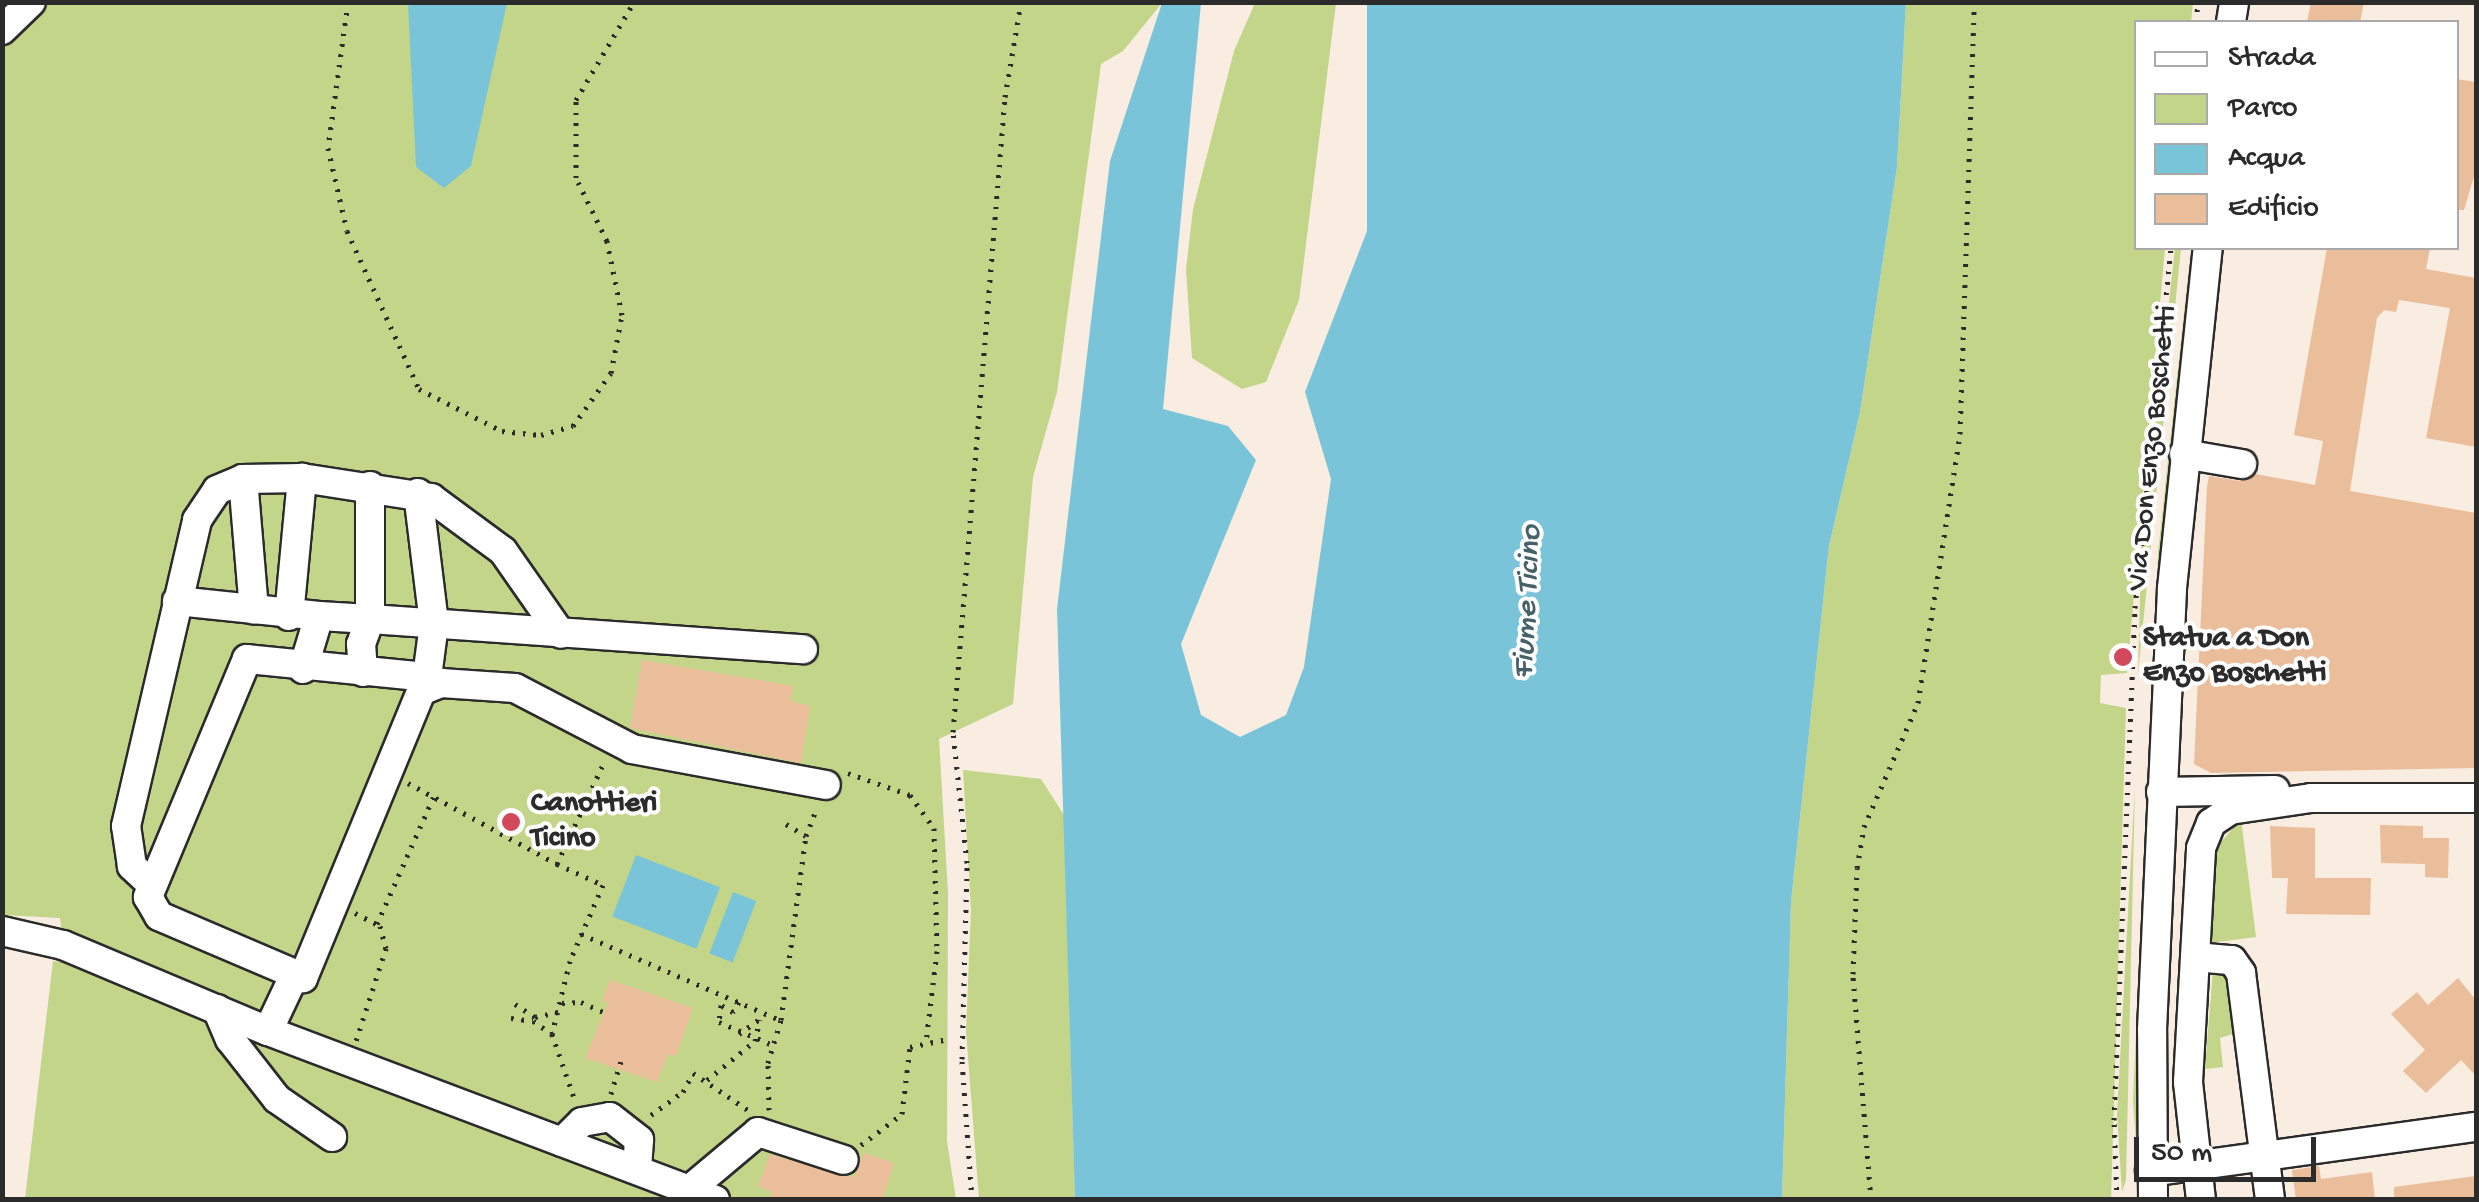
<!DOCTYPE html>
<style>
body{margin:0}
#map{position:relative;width:2479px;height:1202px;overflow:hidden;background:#f9ece1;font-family:"Gochi Hand",sans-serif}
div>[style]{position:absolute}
.green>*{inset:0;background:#c2d589}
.water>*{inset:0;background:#7ac4da;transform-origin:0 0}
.building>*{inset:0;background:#ebbe9b}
.path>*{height:5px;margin-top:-2.5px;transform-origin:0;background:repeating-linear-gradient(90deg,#2b2b2b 0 2.5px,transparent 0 10.5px)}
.roads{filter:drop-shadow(2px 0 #2b2b2b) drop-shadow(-2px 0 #2b2b2b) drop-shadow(0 2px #2b2b2b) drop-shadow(0 -2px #2b2b2b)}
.minor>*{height:28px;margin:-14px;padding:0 14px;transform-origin:14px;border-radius:14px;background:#fff}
.dots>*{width:28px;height:28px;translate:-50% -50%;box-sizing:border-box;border:5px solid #fff;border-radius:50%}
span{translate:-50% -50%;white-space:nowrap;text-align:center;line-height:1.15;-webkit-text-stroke:8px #fff;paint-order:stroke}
.street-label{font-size:30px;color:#2b2b2b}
.poi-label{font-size:30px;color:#2b2b2b;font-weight:700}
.left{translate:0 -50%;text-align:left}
.water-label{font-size:32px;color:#476168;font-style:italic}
.frame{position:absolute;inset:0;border:5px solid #2b2b2b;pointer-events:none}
.legend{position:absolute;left:2134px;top:20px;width:325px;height:230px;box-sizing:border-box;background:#fff;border:2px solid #aaa;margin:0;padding:12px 18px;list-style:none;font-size:30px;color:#2b2b2b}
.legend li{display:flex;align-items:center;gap:20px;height:50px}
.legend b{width:50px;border:2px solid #aaa}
.scale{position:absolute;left:2134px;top:1137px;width:182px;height:45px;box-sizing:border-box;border:5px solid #2b2b2b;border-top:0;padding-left:12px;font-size:30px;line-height:35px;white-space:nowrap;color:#2b2b2b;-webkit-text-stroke:8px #fff;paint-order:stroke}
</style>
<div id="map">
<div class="green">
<i style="clip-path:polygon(48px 2px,1162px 3px,1123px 51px,1101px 64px,1057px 392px,1033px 477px,1013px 704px,939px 739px,948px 893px,947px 1142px,956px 1199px,25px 1199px,53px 961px,60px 962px,63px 940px,60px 918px,3px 915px,2px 45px)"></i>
<i style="clip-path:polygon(1255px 3px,1336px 3px,1299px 300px,1266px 382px,1242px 389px,1192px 358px,1186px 269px,1193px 209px,1234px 51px)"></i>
<i style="clip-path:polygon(1906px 3px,2193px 3px,2191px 22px,2136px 22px,2136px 248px,2165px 248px,2127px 673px,2101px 675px,2100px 703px,2126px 708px,2111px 1199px,1782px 1200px,1791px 902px,1829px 546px,1860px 412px,1897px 167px)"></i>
<i style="clip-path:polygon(2175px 248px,2181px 248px,2138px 674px,2141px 555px)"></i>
<i style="clip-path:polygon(2191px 248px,2161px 553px,2154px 665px,2158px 553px)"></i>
<i style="clip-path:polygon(963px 770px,1041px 779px,1064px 815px,1075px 1199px,979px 1199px,966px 1031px,971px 910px)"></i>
<i style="clip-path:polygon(2135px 784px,2126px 1180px,2122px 1192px,2117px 1115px)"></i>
<i style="clip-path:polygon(2147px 784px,2136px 1100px,2139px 1188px,2133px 1100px)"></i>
<i style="clip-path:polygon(2241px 819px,2256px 937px,2210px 943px,2214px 850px)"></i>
<i style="clip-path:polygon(2213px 970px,2228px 970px,2236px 1033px,2220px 1038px,2223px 1067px,2205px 1069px)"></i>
</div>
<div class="water">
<i style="clip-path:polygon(408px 3px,507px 3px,471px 166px,444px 188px,416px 167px)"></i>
<i style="clip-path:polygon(1162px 3px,1201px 3px,1163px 409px,1228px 426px,1256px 460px,1181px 644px,1201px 715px,1240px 737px,1286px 715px,1304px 667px,1331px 479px,1305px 392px,1367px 231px,1367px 3px,1906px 3px,1897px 167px,1860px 412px,1829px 546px,1791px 902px,1782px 1199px,1075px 1199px,1057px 609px,1110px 161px)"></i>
<i style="left:636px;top:855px;width:90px;height:66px;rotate:21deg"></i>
<i style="left:733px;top:892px;width:25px;height:66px;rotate:21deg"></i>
</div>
<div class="building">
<i style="clip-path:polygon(2311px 2px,2364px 2px,2360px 22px,2307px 22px)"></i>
<i style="clip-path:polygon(2456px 79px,2476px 82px,2476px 170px,2464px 210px,2456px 210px)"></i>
<i style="clip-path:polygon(2327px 248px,2430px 248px,2426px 269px,2476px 278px,2476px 447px,2426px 438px,2450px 308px,2399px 300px,2396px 312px,2384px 310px,2377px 318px,2350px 491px,2476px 513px,2476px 768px,2211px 773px,2194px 764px,2207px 486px,2209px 476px,2240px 481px,2256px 474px,2315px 485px,2323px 441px,2294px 435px)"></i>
<i style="clip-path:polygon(642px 660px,793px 686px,790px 701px,810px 706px,801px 763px,630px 728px)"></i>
<i style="clip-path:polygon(2380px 825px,2423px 826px,2423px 838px,2449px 838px,2448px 878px,2425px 877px,2425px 864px,2381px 863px)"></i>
<i style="clip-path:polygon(2270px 826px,2315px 828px,2315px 878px,2371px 878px,2370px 915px,2286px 914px,2288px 878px,2272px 878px)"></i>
<i style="clip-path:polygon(2458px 978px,2476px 1000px,2476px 1076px,2461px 1060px,2426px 1093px,2403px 1071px,2425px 1050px,2391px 1014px,2417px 992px,2428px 1005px)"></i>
<i style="clip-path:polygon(610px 980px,693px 1008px,676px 1056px,668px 1054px,657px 1082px,585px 1058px,608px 1003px,602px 1001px)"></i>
<i style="clip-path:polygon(864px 1153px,894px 1163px,882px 1200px,770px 1200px,772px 1192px,758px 1186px,770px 1154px,847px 1177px,855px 1176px)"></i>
<i style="clip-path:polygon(2319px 1166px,2321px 1179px,2372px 1172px,2375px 1200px,2296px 1200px,2292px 1170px)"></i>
<i style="clip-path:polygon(2476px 1176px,2476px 1200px,2394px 1200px,2394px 1187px)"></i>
</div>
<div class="path">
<i style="left:348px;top:2px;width:147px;rotate:97.8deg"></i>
<i style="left:328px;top:148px;width:85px;rotate:77.1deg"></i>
<i style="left:347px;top:231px;width:174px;rotate:65.5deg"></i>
<i style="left:419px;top:389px;width:93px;rotate:26.8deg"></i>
<i style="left:502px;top:431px;width:39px;rotate:6deg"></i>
<i style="left:541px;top:435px;width:33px;rotate:-16deg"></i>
<i style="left:573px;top:426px;width:65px;rotate:-54.4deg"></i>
<i style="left:611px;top:373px;width:59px;rotate:-79.3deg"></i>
<i style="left:622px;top:315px;width:76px;rotate:-101.5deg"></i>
<i style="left:607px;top:241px;width:70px;rotate:-116.2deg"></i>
<i style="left:576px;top:178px;width:78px;rotate:-90deg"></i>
<i style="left:576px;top:100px;width:114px;rotate:-59.4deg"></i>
<i style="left:2196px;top:22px;width:20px;rotate:-84deg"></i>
<i style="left:848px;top:773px;width:66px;rotate:19.5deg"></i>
<i style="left:910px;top:795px;width:41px;rotate:54deg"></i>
<i style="left:934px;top:828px;width:123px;rotate:88.6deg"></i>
<i style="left:937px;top:951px;width:92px;rotate:96.9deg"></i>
<i style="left:408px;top:783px;width:170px;rotate:28.5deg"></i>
<i style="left:557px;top:864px;width:115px;rotate:-65.2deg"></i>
<i style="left:786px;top:824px;width:23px;rotate:31deg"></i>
<i style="left:557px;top:864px;width:51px;rotate:24.5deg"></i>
<i style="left:603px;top:885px;width:83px;rotate:113.5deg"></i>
<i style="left:570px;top:961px;width:75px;rotate:103.9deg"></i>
<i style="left:552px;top:1034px;width:68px;rotate:71deg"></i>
<i style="left:355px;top:913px;width:28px;rotate:27deg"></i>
<i style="left:380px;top:926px;width:23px;rotate:75deg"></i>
<i style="left:386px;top:948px;width:98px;rotate:107.9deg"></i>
<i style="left:377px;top:924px;width:142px;rotate:-66deg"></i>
<i style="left:581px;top:934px;width:217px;rotate:23.4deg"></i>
<i style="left:739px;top:1002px;width:12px;rotate:121deg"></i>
<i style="left:733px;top:1012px;width:14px;rotate:-150deg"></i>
<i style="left:721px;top:1005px;width:17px;rotate:97deg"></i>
<i style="left:719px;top:1022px;width:61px;rotate:23.2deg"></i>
<i style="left:562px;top:1003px;width:19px;rotate:-3deg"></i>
<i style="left:581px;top:1002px;width:30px;rotate:24deg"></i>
<i style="left:515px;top:1004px;width:24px;rotate:33deg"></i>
<i style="left:535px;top:1017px;width:25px;rotate:-12deg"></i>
<i style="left:511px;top:1018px;width:22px;rotate:8deg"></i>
<i style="left:533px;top:1021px;width:23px;rotate:34deg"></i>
<i style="left:739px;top:1034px;width:27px;rotate:-36deg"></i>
<i style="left:707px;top:1080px;width:62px;rotate:-39.1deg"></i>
<i style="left:755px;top:1041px;width:22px;rotate:-77deg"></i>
<i style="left:611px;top:1094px;width:34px;rotate:-73deg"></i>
<i style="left:769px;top:1110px;width:47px;rotate:-91.2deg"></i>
<i style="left:768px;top:1063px;width:45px;rotate:-73.2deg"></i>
<i style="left:781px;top:1020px;width:186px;rotate:-82.3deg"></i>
<i style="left:806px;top:836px;width:31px;rotate:-69deg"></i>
<i style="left:651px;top:1115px;width:39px;rotate:-36deg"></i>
<i style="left:683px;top:1092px;width:21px;rotate:-62deg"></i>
<i style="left:693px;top:1073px;width:66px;rotate:33.9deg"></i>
<i style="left:861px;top:1145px;width:51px;rotate:-37.1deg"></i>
<i style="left:902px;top:1114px;width:67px;rotate:-83.2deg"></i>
<i style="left:910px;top:1047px;width:35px;rotate:-12deg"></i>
<i style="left:972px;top:1200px;width:141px;rotate:-94.1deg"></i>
<i style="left:962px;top:1059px;width:196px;rotate:-88.5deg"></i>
<i style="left:967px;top:863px;width:132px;rotate:-96.1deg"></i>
<i style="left:953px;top:732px;width:637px;rotate:-85.32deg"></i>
<i style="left:1005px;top:97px;width:96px;rotate:-80.4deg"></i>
<i style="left:1871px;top:1200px;width:227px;rotate:-94.6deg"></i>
<i style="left:1853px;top:974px;width:106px;rotate:-87.8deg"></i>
<i style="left:1857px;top:868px;width:42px;rotate:-80.3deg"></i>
<i style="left:1864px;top:827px;width:135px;rotate:-66.5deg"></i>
<i style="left:1918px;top:703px;width:272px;rotate:-81.1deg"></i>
<i style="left:1960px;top:434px;width:432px;rotate:-88.1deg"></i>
<i style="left:2117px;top:1200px;width:80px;rotate:-92.1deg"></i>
<i style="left:2114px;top:1120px;width:512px;rotate:-87.65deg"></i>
<i style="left:2135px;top:608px;width:362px;rotate:-84.3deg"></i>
</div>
<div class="roads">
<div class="minor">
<i style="left:2231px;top:22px;width:20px;rotate:-81deg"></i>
<i style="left:2px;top:30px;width:40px;rotate:-44deg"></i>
<i style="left:2184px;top:454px;width:59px;rotate:9.8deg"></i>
<i style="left:243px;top:479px;width:131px;rotate:85.2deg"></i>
<i style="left:418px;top:493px;width:132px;rotate:83deg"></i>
<i style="left:434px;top:624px;width:53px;rotate:97.5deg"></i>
<i style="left:177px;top:601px;width:143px;rotate:6deg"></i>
<i style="left:289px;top:616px;width:139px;rotate:-84.6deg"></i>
<i style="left:303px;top:669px;width:55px;rotate:-73.2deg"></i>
<i style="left:319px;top:616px;width:51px;rotate:3.4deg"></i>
<i style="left:370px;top:619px;width:133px;rotate:-90deg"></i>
<i style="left:363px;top:672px;width:28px;rotate:-94deg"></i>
<i style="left:361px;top:644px;width:27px;rotate:-70deg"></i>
<i style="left:370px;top:619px;width:434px;rotate:4deg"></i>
<i style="left:421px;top:691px;width:22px;rotate:-22deg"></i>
<i style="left:441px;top:683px;width:74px;rotate:3.9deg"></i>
<i style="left:515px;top:688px;width:132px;rotate:27.5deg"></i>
<i style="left:632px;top:749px;width:197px;rotate:10.5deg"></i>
<i style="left:2161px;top:792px;width:114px;rotate:-1deg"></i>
<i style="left:150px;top:883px;width:25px;rotate:-137deg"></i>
<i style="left:132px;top:866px;width:40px;rotate:-98.5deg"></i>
<i style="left:126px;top:826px;width:314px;rotate:-76.9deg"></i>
<i style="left:197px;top:520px;width:36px;rotate:-56deg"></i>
<i style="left:217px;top:490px;width:28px;rotate:-23deg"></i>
<i style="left:243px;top:479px;width:59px;rotate:-1deg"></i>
<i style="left:302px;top:478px;width:131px;rotate:8.8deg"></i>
<i style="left:431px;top:498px;width:89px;rotate:36.4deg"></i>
<i style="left:503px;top:551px;width:101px;rotate:55.1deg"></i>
<i style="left:2px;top:931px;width:63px;rotate:12.9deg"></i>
<i style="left:63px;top:945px;width:222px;rotate:22.8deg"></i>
<i style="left:268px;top:1031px;width:478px;rotate:20.7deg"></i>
<i style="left:2195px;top:957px;width:37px;rotate:5deg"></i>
<i style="left:2232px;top:960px;width:16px;rotate:55deg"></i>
<i style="left:2241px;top:973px;width:229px;rotate:82.7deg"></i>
<i style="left:217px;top:1009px;width:33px;rotate:67deg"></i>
<i style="left:230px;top:1039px;width:76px;rotate:51.9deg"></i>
<i style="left:277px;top:1099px;width:67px;rotate:34.6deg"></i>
<i style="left:268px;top:1031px;width:63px;rotate:-64.7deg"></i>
<i style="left:295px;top:974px;width:9px;rotate:27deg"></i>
<i style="left:303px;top:978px;width:326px;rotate:-67.6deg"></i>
<i style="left:427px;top:677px;width:181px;rotate:-174.3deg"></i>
<i style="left:247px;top:659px;width:258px;rotate:112.6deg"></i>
<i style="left:148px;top:897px;width:22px;rotate:60deg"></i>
<i style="left:159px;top:916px;width:148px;rotate:23.1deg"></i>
<i style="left:562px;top:1142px;width:28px;rotate:-45deg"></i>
<i style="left:582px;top:1122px;width:28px;rotate:-10deg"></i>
<i style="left:610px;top:1117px;width:37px;rotate:38deg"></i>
<i style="left:639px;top:1140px;width:30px;rotate:94deg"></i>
<i style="left:2150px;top:1172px;width:329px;rotate:-7.9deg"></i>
<i style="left:689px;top:1190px;width:90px;rotate:-40deg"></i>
<i style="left:758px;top:1132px;width:90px;rotate:18deg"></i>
<i style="left:2153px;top:1200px;width:170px;rotate:-90.3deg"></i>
<i style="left:2152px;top:1030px;width:442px;rotate:-87.4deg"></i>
<i style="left:2172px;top:588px;width:342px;rotate:-84deg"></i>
<i style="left:2201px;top:1200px;width:119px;rotate:-96.3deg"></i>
<i style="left:2188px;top:1082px;width:234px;rotate:-86.8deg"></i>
<i style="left:2201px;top:848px;width:27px;rotate:-68deg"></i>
<i style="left:2211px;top:823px;width:23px;rotate:-34deg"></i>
<i style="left:2230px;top:810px;width:82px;rotate:-8.4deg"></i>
<i style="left:2311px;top:798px;width:165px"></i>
</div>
</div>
<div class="dots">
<i style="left:2123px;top:657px;background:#d1495b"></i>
<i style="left:511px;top:822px;background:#d1495b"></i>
</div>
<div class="street-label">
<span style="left:2154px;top:448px;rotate:-84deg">Via Don Enzo Boschetti</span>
</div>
<div class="poi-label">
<span class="left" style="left:2143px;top:657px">Statua a Don<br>Enzo Boschetti</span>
<span class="left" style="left:531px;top:822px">Canottieri<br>Ticino</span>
</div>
<div class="water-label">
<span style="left:1529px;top:602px;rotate:-87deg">Fiume Ticino</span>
</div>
<div class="frame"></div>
<ul class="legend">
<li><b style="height:12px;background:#fff"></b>Strada</li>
<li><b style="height:28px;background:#c2d589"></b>Parco</li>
<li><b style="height:28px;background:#7ac4da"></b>Acqua</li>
<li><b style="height:28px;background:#ebbe9b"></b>Edificio</li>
</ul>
<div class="scale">50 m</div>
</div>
